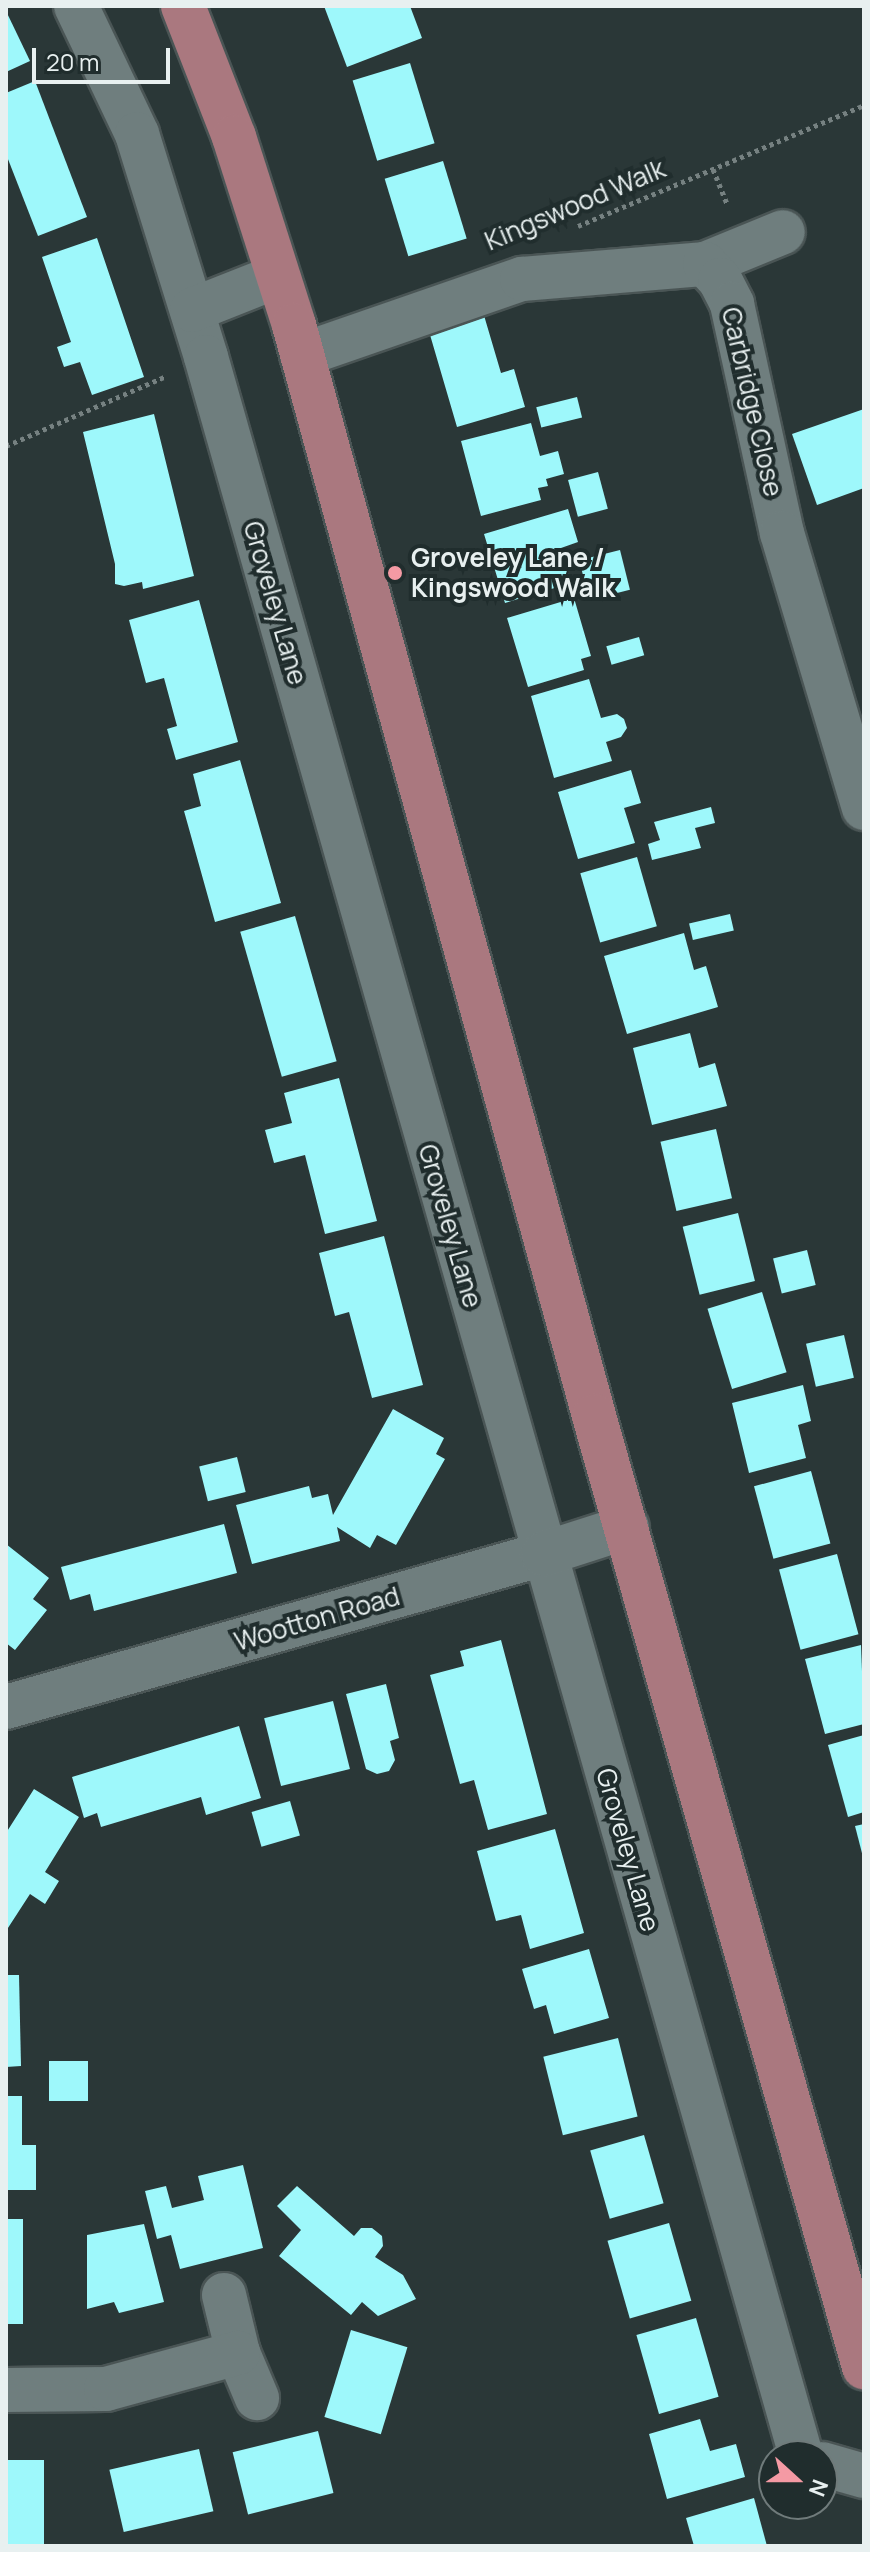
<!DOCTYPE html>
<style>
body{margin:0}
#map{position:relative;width:870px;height:2552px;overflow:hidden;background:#2a3737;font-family:Manrope,sans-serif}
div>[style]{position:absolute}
.building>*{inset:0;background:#9ef8fb;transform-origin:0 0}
.path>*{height:5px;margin-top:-2.5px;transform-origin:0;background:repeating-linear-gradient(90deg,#768181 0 4px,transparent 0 8px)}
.roads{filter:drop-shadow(2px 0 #4a5555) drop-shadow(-2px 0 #4a5555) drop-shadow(0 2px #4a5555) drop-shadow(0 -2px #4a5555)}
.minor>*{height:44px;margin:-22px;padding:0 22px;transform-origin:22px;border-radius:22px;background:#6f7e7e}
.major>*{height:44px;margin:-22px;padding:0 22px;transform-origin:22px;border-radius:22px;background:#aa787f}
.dots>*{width:22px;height:22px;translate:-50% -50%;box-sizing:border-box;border:4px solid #202d2d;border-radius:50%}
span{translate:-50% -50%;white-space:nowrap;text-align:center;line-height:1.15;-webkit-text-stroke:8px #202d2d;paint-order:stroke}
.street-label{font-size:26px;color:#e8f0f0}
.poi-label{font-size:26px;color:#e8f0f0;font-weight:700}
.left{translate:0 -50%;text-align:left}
.frame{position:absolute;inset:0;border:8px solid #e8f0f0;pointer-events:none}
.north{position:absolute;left:758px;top:2440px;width:80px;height:80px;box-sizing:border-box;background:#202d2d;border:2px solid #707b7b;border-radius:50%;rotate:111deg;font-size:22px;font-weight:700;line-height:32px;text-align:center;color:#e8f0f0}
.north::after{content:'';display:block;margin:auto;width:28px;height:36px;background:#f49aa4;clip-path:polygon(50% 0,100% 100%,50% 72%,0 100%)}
.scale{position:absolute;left:32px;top:48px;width:138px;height:36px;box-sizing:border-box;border:4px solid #e8f0f0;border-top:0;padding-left:10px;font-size:24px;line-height:28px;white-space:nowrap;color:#e8f0f0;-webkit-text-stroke:6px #202d2d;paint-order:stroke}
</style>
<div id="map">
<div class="building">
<i style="clip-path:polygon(324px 6px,410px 6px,422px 38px,347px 67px)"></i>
<i style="clip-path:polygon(6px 11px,30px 61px,6px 72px)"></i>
<i style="left:410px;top:63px;width:84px;height:60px;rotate:73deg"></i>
<i style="clip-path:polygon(35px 81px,87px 217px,38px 236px,6px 154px,6px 93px)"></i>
<i style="left:443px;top:161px;width:81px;height:61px;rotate:73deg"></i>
<i style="clip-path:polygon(97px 238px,144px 377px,92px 395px,80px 362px,64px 367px,57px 347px,71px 342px,42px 257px)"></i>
<i style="clip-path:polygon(483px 312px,501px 373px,514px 369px,525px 407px,457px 427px,428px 328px)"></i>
<i style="left:577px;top:397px;width:21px;height:42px;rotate:76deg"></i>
<i style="clip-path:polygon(864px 409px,864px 488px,817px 505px,792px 434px)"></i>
<i style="clip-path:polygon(154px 414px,194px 576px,143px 589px,142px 582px,124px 586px,115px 584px,115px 564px,83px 432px)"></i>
<i style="clip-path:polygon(531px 423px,540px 456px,558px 451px,564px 474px,546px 479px,548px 486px,538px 488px,541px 500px,481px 516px,461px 441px)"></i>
<i style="left:598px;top:472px;width:38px;height:31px;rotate:75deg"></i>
<i style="clip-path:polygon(568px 509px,578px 542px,561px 548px,571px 583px,505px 603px,484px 534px)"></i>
<i style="left:620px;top:550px;width:41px;height:42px;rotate:76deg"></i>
<i style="clip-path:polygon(574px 598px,591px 656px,581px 659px,584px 670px,528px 687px,507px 618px)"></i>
<i style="clip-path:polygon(199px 600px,238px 742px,176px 760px,167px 729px,177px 726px,164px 678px,146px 683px,129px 620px)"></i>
<i style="left:639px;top:637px;width:19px;height:34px;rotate:74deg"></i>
<i style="clip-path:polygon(589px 679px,601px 718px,617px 714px,624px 719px,627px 728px,621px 737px,606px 742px,612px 761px,554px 778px,531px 696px)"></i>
<i style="clip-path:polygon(240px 760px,281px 903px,215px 922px,184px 811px,201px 806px,193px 774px)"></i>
<i style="clip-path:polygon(631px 770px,641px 803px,624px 808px,635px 843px,578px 859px,558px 792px)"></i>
<i style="clip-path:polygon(711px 807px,715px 823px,695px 828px,701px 848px,652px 860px,648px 844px,660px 840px,654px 822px)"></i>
<i style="left:637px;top:857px;width:72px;height:59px;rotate:74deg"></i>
<i style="left:730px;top:914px;width:17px;height:42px;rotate:77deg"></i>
<i style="left:295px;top:916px;width:151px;height:57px;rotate:74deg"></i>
<i style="clip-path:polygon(684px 933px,694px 970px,706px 966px,718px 1007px,627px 1034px,604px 956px)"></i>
<i style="clip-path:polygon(690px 1033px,699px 1068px,715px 1063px,727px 1106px,652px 1125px,633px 1048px)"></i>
<i style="clip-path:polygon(339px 1078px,377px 1221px,325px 1234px,305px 1155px,274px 1163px,265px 1130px,292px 1123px,284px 1093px)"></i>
<i style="left:716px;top:1129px;width:71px;height:57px;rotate:77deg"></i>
<i style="left:738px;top:1213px;width:70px;height:57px;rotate:76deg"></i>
<i style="clip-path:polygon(384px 1236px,423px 1385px,372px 1398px,349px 1312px,335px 1316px,319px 1253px)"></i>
<i style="left:807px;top:1250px;width:36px;height:35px;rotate:76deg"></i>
<i style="left:762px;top:1292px;width:84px;height:57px;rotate:73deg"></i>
<i style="left:844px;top:1335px;width:44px;height:39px;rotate:77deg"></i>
<i style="clip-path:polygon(803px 1385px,811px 1421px,798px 1425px,806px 1458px,749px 1473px,732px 1403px)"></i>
<i style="clip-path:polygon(393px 1409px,444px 1438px,436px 1454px,445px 1459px,396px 1545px,377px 1535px,370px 1548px,337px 1527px,340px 1541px,252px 1564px,236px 1505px,309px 1486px,312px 1498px,328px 1494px,333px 1515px)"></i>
<i style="left:237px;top:1457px;width:36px;height:39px;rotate:76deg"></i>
<i style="left:811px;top:1471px;width:75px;height:59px;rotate:75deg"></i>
<i style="clip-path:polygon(224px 1524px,237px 1573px,94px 1611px,90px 1594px,70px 1600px,61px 1567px)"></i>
<i style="clip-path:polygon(6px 1544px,49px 1578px,33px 1599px,47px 1610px,15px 1650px,6px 1643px)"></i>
<i style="left:837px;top:1554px;width:83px;height:60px;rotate:75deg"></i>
<i style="clip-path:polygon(501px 1640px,547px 1814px,488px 1830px,474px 1780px,460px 1784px,430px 1675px,464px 1666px,460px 1651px)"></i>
<i style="clip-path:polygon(861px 1645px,864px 1724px,825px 1734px,805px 1659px)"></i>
<i style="clip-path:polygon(386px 1684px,399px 1738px,390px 1741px,395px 1760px,389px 1771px,377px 1774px,366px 1769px,346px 1694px)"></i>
<i style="left:333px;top:1701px;width:70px;height:71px;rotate:76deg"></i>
<i style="clip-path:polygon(239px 1726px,261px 1798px,206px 1815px,201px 1797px,101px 1827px,97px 1813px,84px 1818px,72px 1777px)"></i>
<i style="clip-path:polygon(864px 1735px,864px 1812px,848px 1817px,828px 1745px)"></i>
<i style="clip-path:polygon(34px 1789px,79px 1817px,45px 1872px,59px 1881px,45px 1904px,30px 1894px,6px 1931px,6px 1833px)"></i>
<i style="left:290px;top:1801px;width:36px;height:40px;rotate:74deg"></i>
<i style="clip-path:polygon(864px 1824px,864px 1857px,863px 1857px,855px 1826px)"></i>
<i style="clip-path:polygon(555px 1829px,584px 1933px,530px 1949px,521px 1915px,496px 1921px,477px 1851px)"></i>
<i style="clip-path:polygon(589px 1949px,609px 2018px,554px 2034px,546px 2005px,534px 2009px,522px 1969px)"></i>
<i style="clip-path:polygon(6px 1975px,19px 1975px,21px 2066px,6px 2067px)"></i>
<i style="left:618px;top:2038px;width:81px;height:77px;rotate:76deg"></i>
<i style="left:49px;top:2061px;width:39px;height:40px"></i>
<i style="clip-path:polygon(6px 2096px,22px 2096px,22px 2145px,36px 2145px,36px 2190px,6px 2190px)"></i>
<i style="left:644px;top:2135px;width:71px;height:56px;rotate:74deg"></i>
<i style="clip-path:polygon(243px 2165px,263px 2248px,180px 2269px,171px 2235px,157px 2239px,145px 2191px,166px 2186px,172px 2208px,204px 2200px,198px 2176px)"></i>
<i style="clip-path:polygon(297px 2186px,354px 2236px,361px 2228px,372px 2228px,382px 2236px,383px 2246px,375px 2257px,403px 2275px,416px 2299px,378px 2316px,362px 2302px,351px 2315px,279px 2256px,301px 2230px,277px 2206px)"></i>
<i style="left:6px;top:2219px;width:17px;height:105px"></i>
<i style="left:669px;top:2223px;width:81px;height:64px;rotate:74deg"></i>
<i style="clip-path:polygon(144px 2224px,164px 2302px,119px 2313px,114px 2302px,87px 2309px,87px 2235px)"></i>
<i style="left:696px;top:2318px;width:82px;height:62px;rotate:74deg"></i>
<i style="left:351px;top:2330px;width:59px;height:91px;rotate:17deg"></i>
<i style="clip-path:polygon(700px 2419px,710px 2451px,736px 2444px,745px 2477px,667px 2499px,649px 2434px)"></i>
<i style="left:318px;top:2431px;width:64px;height:88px;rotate:76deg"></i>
<i style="left:199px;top:2449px;width:64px;height:92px;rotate:77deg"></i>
<i style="left:6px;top:2460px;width:38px;height:86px"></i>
<i style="clip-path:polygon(754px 2498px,767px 2546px,694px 2546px,686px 2518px)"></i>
</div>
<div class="path">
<i style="left:713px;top:169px;width:38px;rotate:68deg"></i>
<i style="left:578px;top:226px;width:311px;rotate:-22.9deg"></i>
<i style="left:6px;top:446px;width:175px;rotate:-23.6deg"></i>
</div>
<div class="roads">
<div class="minor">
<i style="left:76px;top:6px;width:142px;rotate:64.5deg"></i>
<i style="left:137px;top:134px;width:233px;rotate:72.8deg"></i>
<i style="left:206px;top:357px;width:2182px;rotate:74.17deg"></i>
<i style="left:705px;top:264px;width:84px;rotate:-22.3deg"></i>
<i style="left:192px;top:310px;width:92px;rotate:-21.6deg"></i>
<i style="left:302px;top:355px;width:233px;rotate:-19.1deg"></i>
<i style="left:522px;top:279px;width:184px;rotate:-4.7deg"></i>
<i style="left:705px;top:264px;width:22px;rotate:47deg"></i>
<i style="left:720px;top:280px;width:27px;rotate:63deg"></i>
<i style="left:732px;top:304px;width:234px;rotate:77.7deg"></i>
<i style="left:782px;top:533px;width:287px;rotate:73.4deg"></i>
<i style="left:6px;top:1707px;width:558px;rotate:-15.9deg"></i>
<i style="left:543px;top:1554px;width:88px;rotate:-17.8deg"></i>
<i style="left:224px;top:2295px;width:60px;rotate:76.4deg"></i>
<i style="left:238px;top:2353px;width:49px;rotate:67.1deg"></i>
<i style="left:6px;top:2390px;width:100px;rotate:-0.6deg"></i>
<i style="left:106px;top:2389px;width:137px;rotate:-15.3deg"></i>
<i style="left:822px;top:2464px;width:44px;rotate:15.9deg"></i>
</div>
<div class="major">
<i style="left:183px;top:6px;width:141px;rotate:68.7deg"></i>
<i style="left:234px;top:137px;width:197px;rotate:72.3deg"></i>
<i style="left:294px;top:325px;width:1131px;rotate:74.62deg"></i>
<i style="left:594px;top:1416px;width:989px;rotate:74.15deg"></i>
</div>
</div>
<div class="dots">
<i style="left:395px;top:573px;background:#f49aa4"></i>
</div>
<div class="street-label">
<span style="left:575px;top:205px;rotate:-23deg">Kingswood Walk</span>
<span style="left:752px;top:402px;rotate:77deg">Carbridge Close</span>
<span style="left:275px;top:603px;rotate:74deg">Groveley Lane</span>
<span style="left:450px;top:1226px;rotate:74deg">Groveley Lane</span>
<span style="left:317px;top:1619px;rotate:-16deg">Wootton Road</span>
<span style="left:628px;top:1850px;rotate:74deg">Groveley Lane</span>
</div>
<div class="poi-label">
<span class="left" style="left:411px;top:573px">Groveley Lane /<br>Kingswood Walk</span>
</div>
<div class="frame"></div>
<div class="north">N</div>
<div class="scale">20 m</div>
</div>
